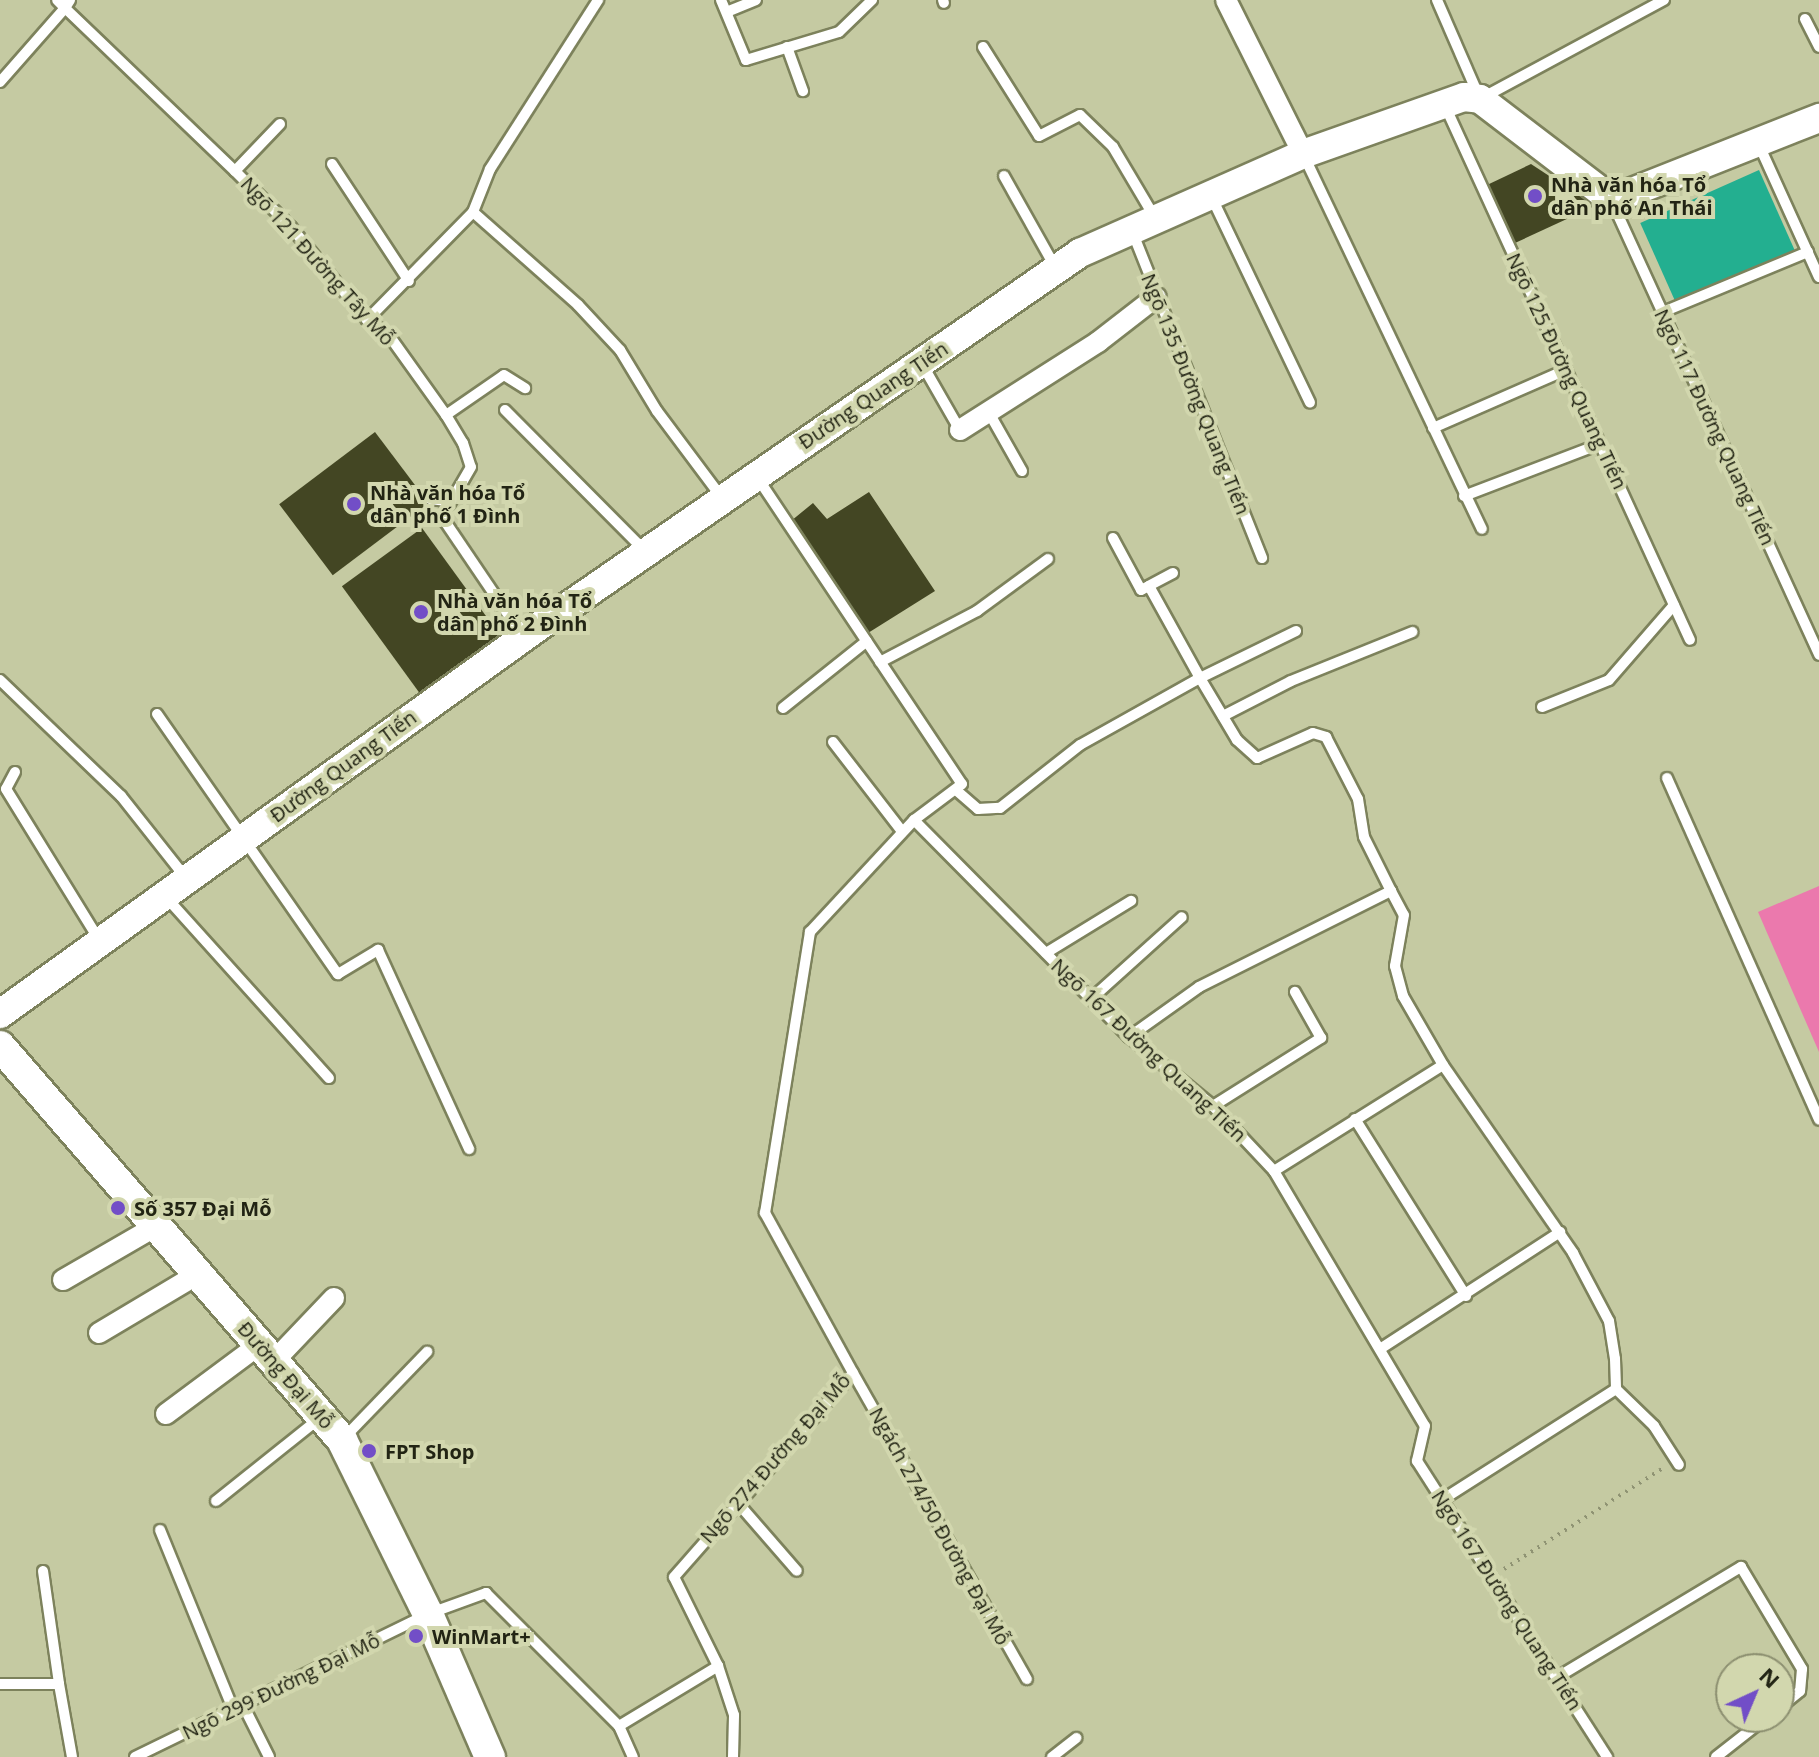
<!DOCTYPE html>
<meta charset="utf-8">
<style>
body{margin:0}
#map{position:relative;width:1819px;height:1757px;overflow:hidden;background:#c5caa2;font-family:"Open Sans",sans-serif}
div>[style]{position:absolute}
.green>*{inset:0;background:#eb79ad}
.water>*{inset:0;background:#23af90;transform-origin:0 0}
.building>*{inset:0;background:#434623;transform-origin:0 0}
.path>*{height:4px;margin-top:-2px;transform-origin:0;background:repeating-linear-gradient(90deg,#8f9373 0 2px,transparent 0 8px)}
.roads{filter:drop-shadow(2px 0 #7d825c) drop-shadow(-2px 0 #7d825c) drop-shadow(0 2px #7d825c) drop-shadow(0 -2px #7d825c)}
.lane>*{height:10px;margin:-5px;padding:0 5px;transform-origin:5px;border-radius:5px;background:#fff}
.street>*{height:20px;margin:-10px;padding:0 10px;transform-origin:10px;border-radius:10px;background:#fff}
.secondary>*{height:28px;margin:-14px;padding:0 14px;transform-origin:14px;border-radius:14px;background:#fff}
.primary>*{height:30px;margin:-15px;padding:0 15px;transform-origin:15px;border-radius:15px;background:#fff}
.dots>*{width:22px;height:22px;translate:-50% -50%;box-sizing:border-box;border:4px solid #d2d7ae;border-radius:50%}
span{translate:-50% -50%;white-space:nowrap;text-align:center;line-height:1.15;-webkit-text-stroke:8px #d2d7ae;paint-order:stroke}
.poi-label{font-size:20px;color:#222414;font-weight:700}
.left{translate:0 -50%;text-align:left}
.street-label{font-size:20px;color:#222414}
.north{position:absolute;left:1715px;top:1653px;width:80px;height:80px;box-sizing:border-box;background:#d2d7ae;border:2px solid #8c8f70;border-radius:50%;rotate:44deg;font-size:22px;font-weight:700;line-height:32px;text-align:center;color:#222414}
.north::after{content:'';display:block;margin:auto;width:28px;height:36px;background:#724ec7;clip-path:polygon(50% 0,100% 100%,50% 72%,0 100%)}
</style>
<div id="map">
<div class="green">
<i style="clip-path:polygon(1819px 886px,1819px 1052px,1758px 912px)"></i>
</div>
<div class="water">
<i style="left:1759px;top:170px;width:90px;height:130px;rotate:66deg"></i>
</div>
<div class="building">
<i style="clip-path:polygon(1531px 164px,1595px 206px,1515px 243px,1487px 185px)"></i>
<i style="left:375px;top:432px;width:89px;height:120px;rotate:53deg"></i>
<i style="clip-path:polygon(869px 492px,935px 591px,868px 633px,791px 521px,813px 503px,827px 519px)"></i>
<i style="left:422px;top:528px;width:137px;height:99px;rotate:54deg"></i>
</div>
<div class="path">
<i style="left:1504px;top:1569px;width:191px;rotate:-32.4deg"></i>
</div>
<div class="roads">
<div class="lane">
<i style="left:70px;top:0;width:9px;rotate:122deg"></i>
<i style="left:65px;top:8px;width:236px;rotate:43.8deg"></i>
<i style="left:235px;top:171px;width:79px;rotate:45deg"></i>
<i style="left:291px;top:227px;width:120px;rotate:50.7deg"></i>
<i style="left:367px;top:320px;width:25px;rotate:34deg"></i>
<i style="left:388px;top:334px;width:100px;rotate:54.4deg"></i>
<i style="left:446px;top:415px;width:33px;rotate:59deg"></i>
<i style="left:463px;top:443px;width:25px;rotate:72deg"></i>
<i style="left:471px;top:467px;width:58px;rotate:120.1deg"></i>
<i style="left:442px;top:517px;width:143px;rotate:55.9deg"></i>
<i style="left:721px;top:0;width:65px;rotate:67.4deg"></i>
<i style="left:746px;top:60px;width:97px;rotate:-16.8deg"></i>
<i style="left:839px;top:32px;width:46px;rotate:-44.1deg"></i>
<i style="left:943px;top:0;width:3px;rotate:72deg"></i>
<i style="left:1437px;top:0;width:108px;rotate:66.5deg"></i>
<i style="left:1480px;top:99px;width:209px;rotate:-28.3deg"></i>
<i style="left:729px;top:11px;width:29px;rotate:-22deg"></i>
<i style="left:1805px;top:19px;width:31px;rotate:63deg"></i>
<i style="left:787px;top:47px;width:47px;rotate:70deg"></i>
<i style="left:983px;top:47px;width:105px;rotate:57.8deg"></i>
<i style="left:1039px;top:136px;width:46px;rotate:-27.1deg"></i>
<i style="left:1080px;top:115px;width:46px;rotate:44.1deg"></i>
<i style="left:1113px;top:147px;width:80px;rotate:59.3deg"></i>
<i style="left:0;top:82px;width:98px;rotate:-48.7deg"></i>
<i style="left:65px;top:8px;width:11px;rotate:-135deg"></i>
<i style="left:1446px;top:108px;width:585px;rotate:65.36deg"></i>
<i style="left:1759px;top:145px;width:145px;rotate:65.6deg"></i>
<i style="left:1304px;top:156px;width:413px;rotate:64.5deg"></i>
<i style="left:332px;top:164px;width:140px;rotate:56.7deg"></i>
<i style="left:235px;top:171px;width:65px;rotate:-46.2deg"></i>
<i style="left:1004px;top:176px;width:104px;rotate:60.7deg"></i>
<i style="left:1211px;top:196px;width:229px;rotate:64.4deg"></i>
<i style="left:1612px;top:202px;width:498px;rotate:65.4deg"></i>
<i style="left:473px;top:212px;width:140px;rotate:41.5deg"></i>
<i style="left:578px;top:305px;width:62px;rotate:47deg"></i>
<i style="left:620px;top:350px;width:71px;rotate:58.8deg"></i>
<i style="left:657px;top:411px;width:109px;rotate:53.2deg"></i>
<i style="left:1132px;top:231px;width:352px;rotate:68.3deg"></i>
<i style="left:1663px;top:312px;width:157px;rotate:-22.5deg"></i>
<i style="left:367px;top:320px;width:151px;rotate:-45.5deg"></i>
<i style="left:473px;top:212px;width:46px;rotate:-68.4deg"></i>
<i style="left:490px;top:169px;width:201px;rotate:-57.4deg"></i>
<i style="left:922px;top:364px;width:76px;rotate:60.1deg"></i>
<i style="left:505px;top:410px;width:197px;rotate:45.2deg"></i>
<i style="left:988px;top:411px;width:69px;rotate:60.5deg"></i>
<i style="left:446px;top:415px;width:70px;rotate:-34.6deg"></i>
<i style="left:504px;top:375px;width:25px;rotate:32deg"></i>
<i style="left:1433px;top:428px;width:145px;rotate:-23.6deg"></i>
<i style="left:757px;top:477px;width:369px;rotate:56.3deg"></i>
<i style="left:962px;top:784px;width:60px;rotate:143.1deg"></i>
<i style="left:914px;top:820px;width:305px;rotate:45.3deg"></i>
<i style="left:1129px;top:1037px;width:109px;rotate:39.4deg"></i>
<i style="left:1213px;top:1106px;width:89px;rotate:46.8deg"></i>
<i style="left:1274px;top:1171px;width:296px;rotate:59.4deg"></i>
<i style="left:1425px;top:1426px;width:36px;rotate:103deg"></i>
<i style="left:1417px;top:1461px;width:352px;rotate:57.3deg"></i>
<i style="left:1464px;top:496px;width:146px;rotate:-20.9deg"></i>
<i style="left:430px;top:499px;width:17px;rotate:7deg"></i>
<i style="left:1113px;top:538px;width:59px;rotate:61.7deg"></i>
<i style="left:1141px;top:590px;width:9px;rotate:-27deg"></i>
<i style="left:1173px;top:573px;width:27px;rotate:152deg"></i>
<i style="left:1149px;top:586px;width:105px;rotate:61deg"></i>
<i style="left:1200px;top:678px;width:107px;rotate:-26.1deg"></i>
<i style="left:880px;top:662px;width:110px;rotate:-27.7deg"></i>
<i style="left:977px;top:611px;width:88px;rotate:-36.2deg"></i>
<i style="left:0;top:680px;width:168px;rotate:43.8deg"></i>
<i style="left:121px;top:796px;width:105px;rotate:51.6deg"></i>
<i style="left:1542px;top:707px;width:72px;rotate:-21.9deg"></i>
<i style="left:1609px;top:680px;width:99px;rotate:-49.1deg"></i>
<i style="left:783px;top:708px;width:107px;rotate:-38.6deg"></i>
<i style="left:157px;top:714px;width:317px;rotate:55.2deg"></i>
<i style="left:338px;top:974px;width:47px;rotate:-31deg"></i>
<i style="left:378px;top:950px;width:219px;rotate:65.4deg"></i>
<i style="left:1223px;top:716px;width:76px;rotate:-27.2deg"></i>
<i style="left:1291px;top:681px;width:131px;rotate:-22deg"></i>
<i style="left:833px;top:742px;width:111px;rotate:52.3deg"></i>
<i style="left:15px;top:772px;width:19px;rotate:118deg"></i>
<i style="left:6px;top:789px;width:179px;rotate:58.3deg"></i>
<i style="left:1667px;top:778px;width:374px;rotate:66deg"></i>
<i style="left:956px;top:790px;width:29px;rotate:41deg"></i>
<i style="left:978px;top:809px;width:22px;rotate:-3deg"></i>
<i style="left:1000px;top:808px;width:102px;rotate:-38.2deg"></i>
<i style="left:1080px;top:745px;width:137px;rotate:-29.2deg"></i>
<i style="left:1200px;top:678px;width:72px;rotate:59.2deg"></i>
<i style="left:1237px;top:740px;width:27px;rotate:42deg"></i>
<i style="left:1257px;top:758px;width:61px;rotate:-24.1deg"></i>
<i style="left:1313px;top:733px;width:14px;rotate:17deg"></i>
<i style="left:1326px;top:737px;width:70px;rotate:62.7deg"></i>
<i style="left:1358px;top:799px;width:38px;rotate:81deg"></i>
<i style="left:1364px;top:837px;width:60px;rotate:63.4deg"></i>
<i style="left:165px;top:896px;width:245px;rotate:48deg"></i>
<i style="left:1046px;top:953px;width:100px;rotate:-31.5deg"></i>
<i style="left:1091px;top:999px;width:122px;rotate:-42deg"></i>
<i style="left:1129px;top:1037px;width:86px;rotate:-35.5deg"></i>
<i style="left:1199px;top:987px;width:215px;rotate:-26.6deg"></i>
<i style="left:1391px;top:891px;width:27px;rotate:62deg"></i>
<i style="left:1404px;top:915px;width:52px;rotate:100deg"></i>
<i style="left:1395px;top:966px;width:31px;rotate:75deg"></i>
<i style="left:1403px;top:996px;width:80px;rotate:59.9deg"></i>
<i style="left:1443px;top:1065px;width:229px;rotate:55.3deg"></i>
<i style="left:1573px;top:1253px;width:77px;rotate:62.1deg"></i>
<i style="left:1609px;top:1321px;width:38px;rotate:81deg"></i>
<i style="left:1615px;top:1359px;width:30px;rotate:88deg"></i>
<i style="left:1616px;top:1389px;width:206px;rotate:147.5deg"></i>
<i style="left:1213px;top:1106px;width:128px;rotate:-32.2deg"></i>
<i style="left:1321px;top:1038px;width:53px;rotate:-119.5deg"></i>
<i style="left:1355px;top:1119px;width:209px;rotate:57.9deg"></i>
<i style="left:1274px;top:1171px;width:199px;rotate:-32.1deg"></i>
<i style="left:1380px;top:1349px;width:215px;rotate:-33deg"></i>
<i style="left:853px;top:1373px;width:352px;rotate:60.4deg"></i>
<i style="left:1616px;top:1389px;width:53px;rotate:44.2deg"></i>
<i style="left:1654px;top:1426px;width:46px;rotate:57.3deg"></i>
<i style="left:344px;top:1438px;width:120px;rotate:-46deg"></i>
<i style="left:216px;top:1501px;width:133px;rotate:-38.6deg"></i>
<i style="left:737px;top:1502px;width:91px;rotate:49deg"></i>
<i style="left:160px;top:1530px;width:193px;rotate:67.8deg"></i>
<i style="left:43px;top:1571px;width:114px;rotate:81.9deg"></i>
<i style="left:1556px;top:1678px;width:216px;rotate:-31deg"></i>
<i style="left:1741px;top:1567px;width:119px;rotate:59.1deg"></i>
<i style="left:1802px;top:1669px;width:22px;rotate:95deg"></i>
<i style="left:1800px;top:1691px;width:27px;rotate:141deg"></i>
<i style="left:0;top:1684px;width:59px"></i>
<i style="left:59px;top:1684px;width:74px;rotate:79.9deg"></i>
<i style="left:243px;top:1705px;width:58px;rotate:63.4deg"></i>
<i style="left:619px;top:1726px;width:116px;rotate:-31.2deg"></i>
<i style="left:135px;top:1757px;width:326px;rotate:-26deg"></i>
<i style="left:428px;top:1614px;width:62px;rotate:-19.9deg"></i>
<i style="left:486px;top:1593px;width:188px;rotate:45deg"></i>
<i style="left:619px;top:1726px;width:34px;rotate:66deg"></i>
<i style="left:733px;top:1757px;width:42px;rotate:-88.6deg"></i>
<i style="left:734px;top:1715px;width:52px;rotate:-108.1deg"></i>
<i style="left:718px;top:1666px;width:99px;rotate:-116.3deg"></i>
<i style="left:674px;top:1577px;width:271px;rotate:-48.7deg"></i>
<i style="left:853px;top:1373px;width:183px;rotate:-118.8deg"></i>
<i style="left:765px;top:1213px;width:285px;rotate:-80.9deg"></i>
<i style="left:810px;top:932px;width:153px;rotate:-47.1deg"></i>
<i style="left:1052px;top:1757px;width:31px;rotate:-38deg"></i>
<i style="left:1716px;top:1757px;width:65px;rotate:-38.1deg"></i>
</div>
<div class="street">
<i style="left:1226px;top:0;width:172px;rotate:63.4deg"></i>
<i style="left:960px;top:430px;width:164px;rotate:-32.5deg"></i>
<i style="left:1098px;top:342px;width:73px;rotate:-37.8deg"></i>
<i style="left:63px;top:1280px;width:108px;rotate:-30.1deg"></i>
<i style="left:99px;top:1333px;width:115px;rotate:-30.8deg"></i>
<i style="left:274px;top:1361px;width:87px;rotate:-46.4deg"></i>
<i style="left:166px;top:1414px;width:116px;rotate:-36.6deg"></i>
</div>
<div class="secondary">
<i style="left:0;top:1014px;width:663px;rotate:-35.73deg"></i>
<i style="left:538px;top:627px;width:659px;rotate:-34.61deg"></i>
<i style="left:1080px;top:253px;width:244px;rotate:-23.9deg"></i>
<i style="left:1303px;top:154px;width:171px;rotate:-19.5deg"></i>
<i style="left:1464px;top:97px;width:16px;rotate:7deg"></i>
<i style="left:1480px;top:99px;width:166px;rotate:37.4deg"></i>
<i style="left:1612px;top:200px;width:223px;rotate:-21.6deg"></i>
</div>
<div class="primary">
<i style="left:0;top:1046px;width:522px;rotate:49.04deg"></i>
<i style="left:342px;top:1440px;width:194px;rotate:63.7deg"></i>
<i style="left:428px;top:1614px;width:156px;rotate:66.6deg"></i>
</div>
</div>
<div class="dots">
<i style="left:1535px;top:196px;background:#724ec7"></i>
<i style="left:354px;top:504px;background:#724ec7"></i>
<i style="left:421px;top:612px;background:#724ec7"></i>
<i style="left:118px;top:1208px;background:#724ec7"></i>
<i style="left:369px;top:1451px;background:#724ec7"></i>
<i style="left:416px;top:1636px;background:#724ec7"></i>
</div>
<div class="poi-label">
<span class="left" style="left:1551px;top:196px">Nhà văn hóa Tổ<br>dân phố An Thái</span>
<span class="left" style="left:370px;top:504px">Nhà văn hóa Tổ<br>dân phố 1 Đình</span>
<span class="left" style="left:437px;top:612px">Nhà văn hóa Tổ<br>dân phố 2 Đình</span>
<span class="left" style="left:134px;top:1208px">Số 357 Đại Mỗ</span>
<span class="left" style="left:385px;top:1451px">FPT Shop</span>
<span class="left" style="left:432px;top:1636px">WinMart+</span>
</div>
<div class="street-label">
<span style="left:318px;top:261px;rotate:48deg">Ngõ 121 Đường Tây Mỗ</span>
<span style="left:1567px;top:371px;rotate:65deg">Ngõ 125 Đường Quang Tiến</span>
<span style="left:1196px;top:394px;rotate:68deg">Ngõ 135 Đường Quang Tiến</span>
<span style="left:873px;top:395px;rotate:-34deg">Đường Quang Tiến</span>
<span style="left:1715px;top:427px;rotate:65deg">Ngõ 117 Đường Quang Tiến</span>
<span style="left:343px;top:766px;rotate:-36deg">Đường Quang Tiến</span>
<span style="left:1149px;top:1050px;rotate:43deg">Ngõ 167 Đường Quang Tiến</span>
<span style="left:286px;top:1375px;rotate:49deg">Đường Đại Mỗ</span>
<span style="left:775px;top:1458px;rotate:-49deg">Ngõ 274 Đường Đại Mỗ</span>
<span style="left:940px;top:1526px;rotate:61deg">Ngách 274/50 Đường Đại Mỗ</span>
<span style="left:1507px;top:1600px;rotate:57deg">Ngõ 167 Đường Quang Tiến</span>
<span style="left:281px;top:1686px;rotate:-26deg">Ngõ 299 Đường Đại Mỗ</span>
</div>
<div class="north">N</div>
</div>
